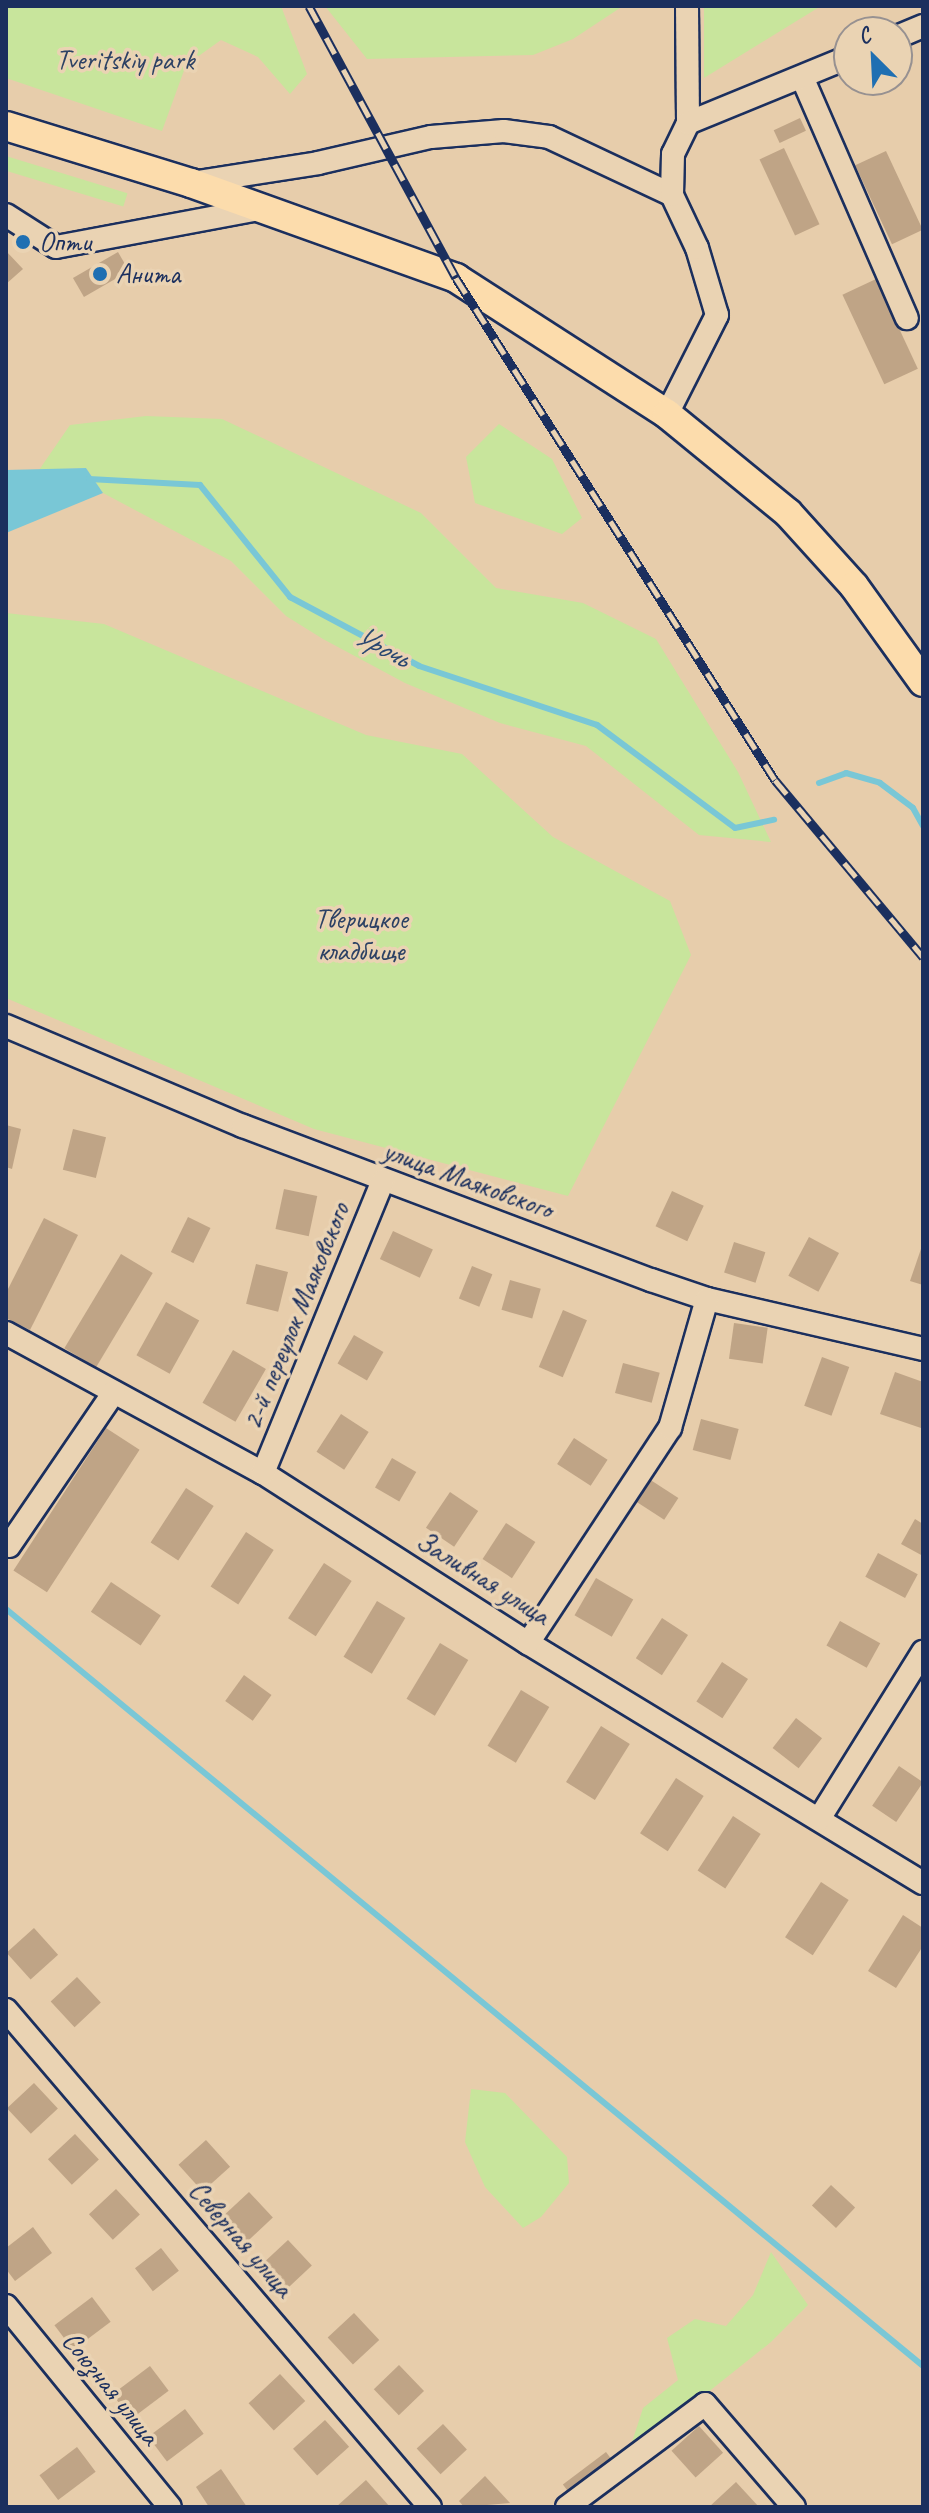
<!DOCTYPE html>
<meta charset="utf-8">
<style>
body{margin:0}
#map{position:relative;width:929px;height:2513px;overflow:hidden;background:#e7cdab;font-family:Caveat,sans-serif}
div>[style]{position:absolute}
.green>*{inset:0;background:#c8e59c;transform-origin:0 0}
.water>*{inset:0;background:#79c7d6}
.stream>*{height:6px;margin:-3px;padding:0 3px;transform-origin:3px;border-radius:3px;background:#79c7d6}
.building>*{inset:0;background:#bfa486;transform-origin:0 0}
.roads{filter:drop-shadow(2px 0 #1b2f5e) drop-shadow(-2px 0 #1b2f5e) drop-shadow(0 2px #1b2f5e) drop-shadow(0 -2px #1b2f5e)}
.minor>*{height:22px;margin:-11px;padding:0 11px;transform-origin:11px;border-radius:11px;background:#ead3b3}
.major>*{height:28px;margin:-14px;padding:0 14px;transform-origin:14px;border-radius:14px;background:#fcdcac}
.rail>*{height:9px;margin-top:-4.5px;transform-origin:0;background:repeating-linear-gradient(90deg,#ead3b3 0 18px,#1b2f5e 0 36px);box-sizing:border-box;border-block:2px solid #1b2f5e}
.dots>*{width:22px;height:22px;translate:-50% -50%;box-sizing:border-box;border:4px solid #ead3b3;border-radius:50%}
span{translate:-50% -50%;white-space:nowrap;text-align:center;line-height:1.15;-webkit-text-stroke:7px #ead3b3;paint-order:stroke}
.park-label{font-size:28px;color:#2c4164}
.poi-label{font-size:28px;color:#1b2f5e}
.left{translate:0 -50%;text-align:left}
.street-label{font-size:28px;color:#1b2f5e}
.water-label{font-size:30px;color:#294670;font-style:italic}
.frame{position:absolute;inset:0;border:8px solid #1b2f5e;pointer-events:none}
.north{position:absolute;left:833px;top:16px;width:80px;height:80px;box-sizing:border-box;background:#ead3b3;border:2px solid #979191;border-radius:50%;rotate:336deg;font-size:22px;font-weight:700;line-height:32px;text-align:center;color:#1b2f5e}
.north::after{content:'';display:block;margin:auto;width:28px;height:36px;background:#1f6fb2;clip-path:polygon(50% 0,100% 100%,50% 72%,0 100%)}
</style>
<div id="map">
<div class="green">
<i style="clip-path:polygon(6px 6px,281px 6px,307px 74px,290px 94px,258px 57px,221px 40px,186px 65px,162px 131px,6px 78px)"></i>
<i style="clip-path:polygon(325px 6px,623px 6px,573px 39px,533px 55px,367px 59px)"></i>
<i style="clip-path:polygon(704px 6px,821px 6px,704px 78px)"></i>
<i style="left:6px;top:156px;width:127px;height:14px;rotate:17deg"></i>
<i style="clip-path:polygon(146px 416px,222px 419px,421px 513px,496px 588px,583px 603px,656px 639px,738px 772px,771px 842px,699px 835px,586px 746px,500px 723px,405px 683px,323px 639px,286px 616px,231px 561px,103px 493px,86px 468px,39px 470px,70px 425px)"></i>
<i style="clip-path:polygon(499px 424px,552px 459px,582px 518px,562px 534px,475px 503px,466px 457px)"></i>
<i style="clip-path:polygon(6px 613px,104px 624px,366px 735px,462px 754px,553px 837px,670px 901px,691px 955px,568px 1196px,314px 1129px,6px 998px)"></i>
<i style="clip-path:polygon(471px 2089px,505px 2093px,567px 2157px,569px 2183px,541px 2217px,523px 2228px,485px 2187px,465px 2142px)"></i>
<i style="clip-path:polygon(771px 2252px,808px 2305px,771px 2342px,692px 2405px,632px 2442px,643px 2408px,678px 2380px,667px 2338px,695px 2319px,726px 2326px,753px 2295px)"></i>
</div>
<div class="water">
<i style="clip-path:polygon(86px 468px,103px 493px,6px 533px,6px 470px)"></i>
</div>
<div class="stream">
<i style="left:89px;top:479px;width:111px;rotate:3.1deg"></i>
<i style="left:200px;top:485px;width:144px;rotate:51.2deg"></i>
<i style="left:290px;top:597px;width:146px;rotate:28.1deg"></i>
<i style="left:419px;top:666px;width:188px;rotate:18.3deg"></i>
<i style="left:597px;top:725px;width:172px;rotate:36.7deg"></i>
<i style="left:735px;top:828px;width:40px;rotate:-12deg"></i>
<i style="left:819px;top:783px;width:29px;rotate:-20deg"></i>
<i style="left:846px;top:773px;width:35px;rotate:16deg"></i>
<i style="left:880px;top:783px;width:41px;rotate:37.1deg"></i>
<i style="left:913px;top:808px;width:21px;rotate:61deg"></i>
<i style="left:6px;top:1609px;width:1189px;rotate:39.54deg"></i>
</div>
<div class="building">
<i style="left:800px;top:118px;width:14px;height:29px;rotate:65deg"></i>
<i style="left:784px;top:148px;width:84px;height:27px;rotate:65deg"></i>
<i style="left:886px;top:151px;width:87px;height:34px;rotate:65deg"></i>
<i style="clip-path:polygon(6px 251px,23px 269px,6px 284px)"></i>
<i style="left:118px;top:252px;width:22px;height:52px;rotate:60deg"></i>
<i style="left:876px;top:279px;width:99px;height:37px;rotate:65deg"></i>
<i style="clip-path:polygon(6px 1125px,21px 1129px,12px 1169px,6px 1167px)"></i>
<i style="left:73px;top:1129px;width:34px;height:42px;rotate:14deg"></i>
<i style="left:284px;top:1189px;width:34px;height:41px;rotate:12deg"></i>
<i style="left:672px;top:1191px;width:35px;height:39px;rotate:25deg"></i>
<i style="left:188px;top:1217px;width:25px;height:39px;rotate:26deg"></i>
<i style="clip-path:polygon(44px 1218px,78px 1235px,30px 1330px,6px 1318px,6px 1293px)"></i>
<i style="left:393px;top:1231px;width:44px;height:31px;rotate:25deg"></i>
<i style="left:809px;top:1237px;width:34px;height:44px;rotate:28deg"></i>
<i style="left:734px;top:1242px;width:33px;height:32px;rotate:18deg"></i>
<i style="clip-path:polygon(923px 1243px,923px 1285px,910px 1281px)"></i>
<i style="left:121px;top:1254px;width:37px;height:110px;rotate:31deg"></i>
<i style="left:256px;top:1264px;width:33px;height:41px;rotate:14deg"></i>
<i style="left:472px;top:1266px;width:22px;height:35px;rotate:22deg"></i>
<i style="left:510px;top:1280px;width:32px;height:31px;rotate:16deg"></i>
<i style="left:166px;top:1302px;width:38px;height:61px;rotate:29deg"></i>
<i style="left:563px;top:1310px;width:26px;height:62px;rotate:23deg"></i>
<i style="left:734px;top:1323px;width:34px;height:36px;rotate:8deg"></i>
<i style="left:354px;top:1335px;width:34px;height:33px;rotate:30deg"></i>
<i style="left:233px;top:1350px;width:38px;height:61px;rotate:30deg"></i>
<i style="left:822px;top:1357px;width:29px;height:52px;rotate:20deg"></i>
<i style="left:623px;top:1363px;width:38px;height:31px;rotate:15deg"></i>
<i style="clip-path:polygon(895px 1372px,923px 1382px,921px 1428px,880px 1414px)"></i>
<i style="left:341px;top:1414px;width:33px;height:45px;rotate:33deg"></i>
<i style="left:701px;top:1419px;width:39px;height:32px;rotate:15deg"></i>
<i style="left:106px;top:1428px;width:40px;height:170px;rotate:33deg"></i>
<i style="left:574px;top:1438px;width:40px;height:31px;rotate:33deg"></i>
<i style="left:392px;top:1458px;width:28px;height:34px;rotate:30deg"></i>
<i style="left:649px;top:1479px;width:35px;height:26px;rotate:33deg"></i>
<i style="left:186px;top:1488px;width:33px;height:65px;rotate:33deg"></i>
<i style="left:450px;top:1492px;width:34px;height:43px;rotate:34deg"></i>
<i style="clip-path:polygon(915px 1519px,923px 1524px,923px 1556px,901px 1544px)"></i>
<i style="left:506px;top:1523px;width:35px;height:43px;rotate:33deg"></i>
<i style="left:246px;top:1532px;width:33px;height:65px;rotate:33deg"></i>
<i style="left:878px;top:1553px;width:45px;height:27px;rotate:28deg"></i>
<i style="left:324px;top:1563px;width:33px;height:66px;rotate:33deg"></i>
<i style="left:596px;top:1578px;width:43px;height:43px;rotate:30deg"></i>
<i style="left:111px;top:1582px;width:60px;height:36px;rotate:34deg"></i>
<i style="left:377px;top:1601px;width:33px;height:65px;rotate:31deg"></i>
<i style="left:662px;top:1618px;width:31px;height:48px;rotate:33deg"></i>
<i style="left:840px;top:1621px;width:46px;height:28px;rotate:29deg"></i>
<i style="left:440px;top:1643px;width:33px;height:65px;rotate:31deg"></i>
<i style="left:722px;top:1662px;width:31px;height:47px;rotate:33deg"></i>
<i style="left:244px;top:1675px;width:34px;height:32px;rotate:36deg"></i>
<i style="left:521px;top:1690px;width:33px;height:65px;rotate:31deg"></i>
<i style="left:796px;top:1718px;width:33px;height:38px;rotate:38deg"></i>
<i style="left:601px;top:1726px;width:34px;height:66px;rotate:32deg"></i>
<i style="left:899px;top:1766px;width:29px;height:48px;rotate:34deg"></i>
<i style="left:676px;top:1778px;width:33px;height:66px;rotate:33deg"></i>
<i style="left:733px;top:1816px;width:33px;height:65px;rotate:33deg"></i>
<i style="left:821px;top:1882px;width:33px;height:66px;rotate:33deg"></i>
<i style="clip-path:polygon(903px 1915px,923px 1928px,923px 1946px,896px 1988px,868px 1971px)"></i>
<i style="left:34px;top:1928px;width:36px;height:37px;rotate:48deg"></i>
<i style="left:77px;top:1977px;width:35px;height:36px;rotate:47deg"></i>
<i style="left:34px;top:2083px;width:35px;height:37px;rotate:47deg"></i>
<i style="left:75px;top:2134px;width:35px;height:37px;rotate:47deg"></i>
<i style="left:206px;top:2140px;width:36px;height:37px;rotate:48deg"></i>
<i style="left:831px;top:2185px;width:33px;height:28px;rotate:43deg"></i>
<i style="left:116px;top:2189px;width:35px;height:37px;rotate:47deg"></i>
<i style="left:249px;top:2192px;width:35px;height:36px;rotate:47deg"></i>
<i style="clip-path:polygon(33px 2227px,52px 2253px,15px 2281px,6px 2269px,6px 2248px)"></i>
<i style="left:288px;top:2240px;width:35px;height:36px;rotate:47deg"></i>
<i style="left:161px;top:2248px;width:29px;height:33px;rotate:52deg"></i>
<i style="left:92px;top:2297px;width:31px;height:47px;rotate:53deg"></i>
<i style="left:354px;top:2313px;width:37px;height:36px;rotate:47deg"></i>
<i style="left:399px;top:2365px;width:36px;height:35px;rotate:46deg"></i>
<i style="left:150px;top:2366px;width:31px;height:47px;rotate:53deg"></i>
<i style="left:280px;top:2374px;width:37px;height:43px;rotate:47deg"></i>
<i style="left:185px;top:2409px;width:31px;height:46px;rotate:53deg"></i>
<i style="left:325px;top:2420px;width:36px;height:43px;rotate:48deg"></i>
<i style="left:443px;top:2424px;width:35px;height:36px;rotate:47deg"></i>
<i style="left:699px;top:2426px;width:36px;height:37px;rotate:48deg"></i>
<i style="left:77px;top:2447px;width:31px;height:47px;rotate:53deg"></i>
<i style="left:606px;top:2452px;width:15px;height:54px;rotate:53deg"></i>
<i style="clip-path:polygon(221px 2469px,247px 2507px,209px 2507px,196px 2487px)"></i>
<i style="clip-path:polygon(485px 2476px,510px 2503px,464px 2507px,459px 2501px)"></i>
<i style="clip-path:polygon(366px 2480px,390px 2507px,336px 2507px)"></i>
<i style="clip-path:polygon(736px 2482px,759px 2507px,709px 2507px)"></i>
</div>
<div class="roads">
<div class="minor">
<i style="left:687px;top:6px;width:117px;rotate:89.5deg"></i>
<i style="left:897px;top:37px;width:28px;rotate:-23deg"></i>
<i style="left:802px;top:77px;width:263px;rotate:66.5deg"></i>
<i style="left:191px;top:183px;width:129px;rotate:-8.9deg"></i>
<i style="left:318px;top:163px;width:116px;rotate:-13deg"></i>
<i style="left:431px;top:137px;width:73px;rotate:-4.7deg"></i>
<i style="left:504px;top:131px;width:45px;rotate:7.6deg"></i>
<i style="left:549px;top:137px;width:136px;rotate:25.2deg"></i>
<i style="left:6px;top:215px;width:59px;rotate:32.6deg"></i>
<i style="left:56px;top:247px;width:212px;rotate:-10.6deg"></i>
<i style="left:667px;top:414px;width:111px;rotate:-63.2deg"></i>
<i style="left:717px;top:315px;width:70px;rotate:-106.6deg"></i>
<i style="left:697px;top:248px;width:59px;rotate:-115.3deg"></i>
<i style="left:672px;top:195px;width:41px;rotate:-88.6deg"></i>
<i style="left:673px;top:154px;width:34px;rotate:-64deg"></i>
<i style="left:688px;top:123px;width:174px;rotate:-22.3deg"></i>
<i style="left:6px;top:1026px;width:257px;rotate:22.9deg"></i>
<i style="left:243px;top:1126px;width:436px;rotate:20.7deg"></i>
<i style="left:651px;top:1280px;width:59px;rotate:18.7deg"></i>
<i style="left:707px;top:1299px;width:222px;rotate:13deg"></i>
<i style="left:6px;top:1333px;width:293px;rotate:28.6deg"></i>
<i style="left:263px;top:1473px;width:315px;rotate:32.7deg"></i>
<i style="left:528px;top:1643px;width:462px;rotate:31.3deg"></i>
<i style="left:263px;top:1473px;width:316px;rotate:-67.7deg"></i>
<i style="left:9px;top:1546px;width:186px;rotate:-55.7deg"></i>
<i style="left:528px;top:1643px;width:258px;rotate:-56.6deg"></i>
<i style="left:670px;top:1428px;width:134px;rotate:-74deg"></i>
<i style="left:819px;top:1819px;width:197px;rotate:-58.1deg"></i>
<i style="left:6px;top:2010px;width:653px;rotate:49.53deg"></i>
<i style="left:6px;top:2306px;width:259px;rotate:50.8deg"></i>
<i style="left:567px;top:2507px;width:172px;rotate:-36.7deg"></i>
<i style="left:705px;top:2404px;width:136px;rotate:49.2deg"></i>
</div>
<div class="major">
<i style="left:6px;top:126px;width:194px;rotate:17.1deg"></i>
<i style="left:191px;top:183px;width:282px;rotate:19.7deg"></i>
<i style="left:456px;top:278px;width:251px;rotate:32.8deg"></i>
<i style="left:667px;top:414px;width:156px;rotate:39.3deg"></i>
<i style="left:788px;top:513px;width:98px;rotate:47.9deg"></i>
<i style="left:854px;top:586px;width:118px;rotate:54.3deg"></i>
</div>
</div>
<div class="rail">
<i style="left:309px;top:6px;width:309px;rotate:61.6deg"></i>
<i style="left:456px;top:278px;width:595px;rotate:57.57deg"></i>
<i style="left:775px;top:780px;width:231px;rotate:50.1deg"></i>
</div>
<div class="dots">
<i style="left:23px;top:242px;background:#1f6fb2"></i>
<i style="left:100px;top:274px;background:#1f6fb2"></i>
</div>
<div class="park-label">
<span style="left:125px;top:60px">Tveritskiy park</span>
<span style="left:361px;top:935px">Тверицкое<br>кладбище</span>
</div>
<div class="poi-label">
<span class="left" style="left:39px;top:242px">Опти</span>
<span class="left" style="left:116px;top:274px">Анита</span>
</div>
<div class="street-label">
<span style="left:468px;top:1180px;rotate:20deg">улица Маяковского</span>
<span style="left:296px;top:1316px;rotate:-68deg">2-й переулок Маяковского</span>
<span style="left:483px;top:1578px;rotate:32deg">Заливная улица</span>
<span style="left:241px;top:2239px;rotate:49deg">Северная улица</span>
<span style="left:111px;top:2388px;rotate:51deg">Союзная улица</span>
</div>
<div class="water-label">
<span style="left:382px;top:646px;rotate:28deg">Урочь</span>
</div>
<div class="frame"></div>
<div class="north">С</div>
</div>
